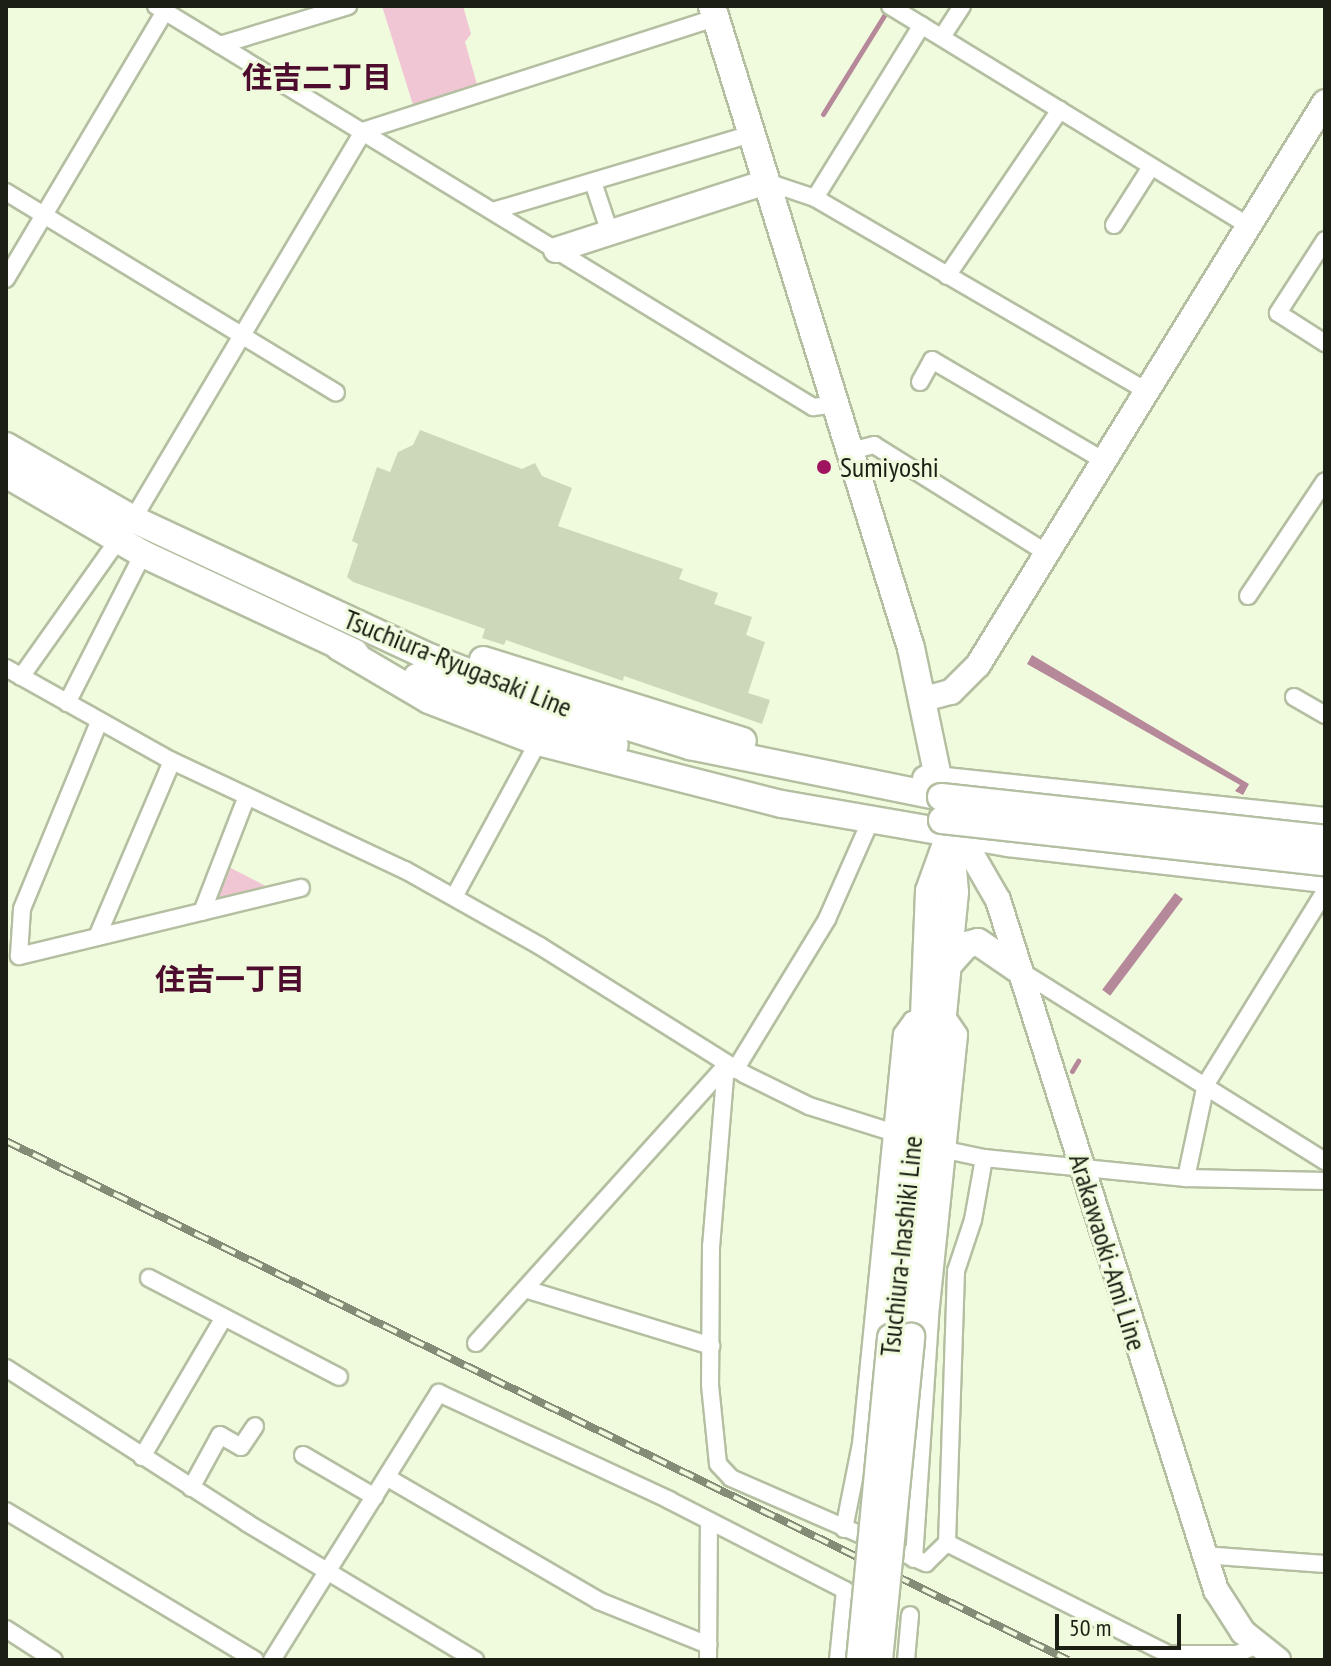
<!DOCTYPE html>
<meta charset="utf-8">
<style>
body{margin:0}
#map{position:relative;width:1331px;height:1666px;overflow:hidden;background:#f0fbdd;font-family:"PT Sans Narrow","Noto Sans JP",sans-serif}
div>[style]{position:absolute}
.green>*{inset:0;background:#f0c5d4}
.water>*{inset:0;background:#b6899a;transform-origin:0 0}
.stream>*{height:5px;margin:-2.5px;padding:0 2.5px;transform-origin:2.5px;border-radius:2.5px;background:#b6899a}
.building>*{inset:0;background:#cdd8bb}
.roads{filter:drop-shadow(2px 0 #b4bfa2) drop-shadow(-2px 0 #b4bfa2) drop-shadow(0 2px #b4bfa2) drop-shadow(0 -2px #b4bfa2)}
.street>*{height:16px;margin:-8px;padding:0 8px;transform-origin:8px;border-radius:8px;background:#fff}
.secondary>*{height:24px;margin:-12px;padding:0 12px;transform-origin:12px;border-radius:12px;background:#fff}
.primary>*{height:26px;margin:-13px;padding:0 13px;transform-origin:13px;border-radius:13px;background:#fff}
.rail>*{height:8px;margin-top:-4px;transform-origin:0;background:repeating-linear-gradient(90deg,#f0fbdd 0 15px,#848c77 0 30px);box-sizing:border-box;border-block:2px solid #848c77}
.bridges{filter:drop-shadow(2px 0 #b4bfa2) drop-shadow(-2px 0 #b4bfa2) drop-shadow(0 2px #b4bfa2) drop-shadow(0 -2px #b4bfa2)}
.primary-bridge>*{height:26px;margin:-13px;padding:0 13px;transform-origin:13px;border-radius:13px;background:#fff}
.dots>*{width:22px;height:22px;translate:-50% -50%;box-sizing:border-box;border:4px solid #f0fbdd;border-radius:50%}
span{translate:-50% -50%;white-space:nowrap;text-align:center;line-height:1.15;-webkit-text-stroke:6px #f0fbdd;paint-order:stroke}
.poi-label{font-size:28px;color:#1b1f14}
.left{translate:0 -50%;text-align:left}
.street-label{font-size:28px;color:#1b1f14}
.neighbourhood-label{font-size:30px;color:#4e0d2e;font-weight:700}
.frame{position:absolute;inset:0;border:8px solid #1b1f14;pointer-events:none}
.scale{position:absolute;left:1055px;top:1614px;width:126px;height:36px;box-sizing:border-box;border:4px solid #1b1f14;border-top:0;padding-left:10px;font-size:24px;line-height:28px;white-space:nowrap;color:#1b1f14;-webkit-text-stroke:6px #f0fbdd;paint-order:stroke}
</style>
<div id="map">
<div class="green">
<i style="clip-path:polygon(382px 6px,463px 6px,471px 34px,465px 42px,478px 88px,414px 108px)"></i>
<i style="clip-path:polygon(221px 863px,279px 893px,202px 912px)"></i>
</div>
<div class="water">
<i style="clip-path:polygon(1032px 655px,1249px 784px,1243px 795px,1235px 791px,1240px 785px,1027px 664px)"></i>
<i style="left:1175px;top:893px;width:10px;height:121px;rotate:37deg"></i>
</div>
<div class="stream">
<i style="left:823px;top:114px;width:123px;rotate:-58.2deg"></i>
<i style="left:1072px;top:1071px;width:12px;rotate:-59deg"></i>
</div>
<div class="building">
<i style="clip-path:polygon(420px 430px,522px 469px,535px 463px,542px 476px,572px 488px,558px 526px,683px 569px,679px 579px,718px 593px,714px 604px,752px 617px,746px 635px,765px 642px,748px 693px,770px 700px,762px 724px,624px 676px,623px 681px,506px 640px,504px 645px,482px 638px,485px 629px,353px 582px,347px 577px,358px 544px,352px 541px,377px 467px,390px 472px,398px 452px,413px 445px)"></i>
</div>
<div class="roads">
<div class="street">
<i style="left:156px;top:6px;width:770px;rotate:31.4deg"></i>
<i style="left:813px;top:407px;width:23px;rotate:-7deg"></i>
<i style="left:890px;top:6px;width:420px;rotate:31.5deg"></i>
<i style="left:942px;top:37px;width:37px;rotate:-57deg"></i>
<i style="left:220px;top:45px;width:134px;rotate:-16.9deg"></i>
<i style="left:593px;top:182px;width:51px;rotate:71.6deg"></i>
<i style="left:767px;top:182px;width:51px;rotate:18.4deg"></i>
<i style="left:815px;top:198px;width:383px;rotate:30.2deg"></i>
<i style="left:6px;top:192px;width:386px;rotate:31.3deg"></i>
<i style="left:815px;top:198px;width:203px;rotate:-58.3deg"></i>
<i style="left:493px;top:211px;width:270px;rotate:-16.6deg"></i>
<i style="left:1114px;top:225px;width:69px;rotate:-57.5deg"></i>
<i style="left:1325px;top:240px;width:87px;rotate:122.8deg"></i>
<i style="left:1278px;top:313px;width:56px;rotate:32.6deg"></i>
<i style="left:947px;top:276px;width:201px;rotate:-55.8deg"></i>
<i style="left:6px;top:279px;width:312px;rotate:-59.3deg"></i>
<i style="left:920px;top:382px;width:25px;rotate:-61deg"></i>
<i style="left:932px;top:360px;width:199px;rotate:30.4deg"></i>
<i style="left:850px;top:451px;width:25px;rotate:-14deg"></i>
<i style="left:874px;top:445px;width:204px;rotate:32deg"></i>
<i style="left:1248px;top:596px;width:138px;rotate:-56.2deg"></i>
<i style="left:6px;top:668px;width:190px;rotate:29.3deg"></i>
<i style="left:172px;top:761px;width:257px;rotate:25.1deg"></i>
<i style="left:405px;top:870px;width:155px;rotate:29.4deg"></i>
<i style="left:540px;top:946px;width:241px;rotate:32.1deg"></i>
<i style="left:744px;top:1074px;width:72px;rotate:26.2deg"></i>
<i style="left:809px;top:1106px;width:87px;rotate:17.4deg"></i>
<i style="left:21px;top:677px;width:194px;rotate:-54.7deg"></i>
<i style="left:133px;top:519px;width:451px;rotate:-59.3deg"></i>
<i style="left:363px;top:131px;width:370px;rotate:-17.8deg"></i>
<i style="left:1294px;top:697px;width:36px;rotate:30deg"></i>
<i style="left:67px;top:703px;width:167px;rotate:-63deg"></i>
<i style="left:99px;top:722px;width:202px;rotate:112.4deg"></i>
<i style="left:22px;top:909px;width:47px;rotate:93.7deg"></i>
<i style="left:19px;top:956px;width:290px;rotate:-13.6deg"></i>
<i style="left:454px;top:897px;width:176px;rotate:-61.5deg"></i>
<i style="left:202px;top:912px;width:124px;rotate:-68.8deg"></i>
<i style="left:97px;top:937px;width:191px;rotate:-66.9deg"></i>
<i style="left:1019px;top:970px;width:361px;rotate:32deg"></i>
<i style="left:726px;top:1065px;width:182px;rotate:94.7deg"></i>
<i style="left:711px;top:1246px;width:139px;rotate:90.4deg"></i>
<i style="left:710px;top:1385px;width:79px;rotate:84.2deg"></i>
<i style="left:718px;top:1464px;width:19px;rotate:47deg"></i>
<i style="left:731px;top:1478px;width:213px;rotate:23.6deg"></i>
<i style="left:926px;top:1563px;width:29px;rotate:-44deg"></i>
<i style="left:947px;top:1543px;width:272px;rotate:-88.1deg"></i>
<i style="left:956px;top:1271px;width:54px;rotate:-71.6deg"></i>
<i style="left:973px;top:1220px;width:63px;rotate:-79.9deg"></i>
<i style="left:984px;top:1158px;width:203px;rotate:5.7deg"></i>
<i style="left:1186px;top:1178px;width:139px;rotate:1.2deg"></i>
<i style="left:735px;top:1070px;width:177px;rotate:-58.6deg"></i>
<i style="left:827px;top:919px;width:106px;rotate:-66.1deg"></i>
<i style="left:946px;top:1150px;width:39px;rotate:12deg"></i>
<i style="left:1186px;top:1178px;width:96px;rotate:-78deg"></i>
<i style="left:1206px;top:1084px;width:227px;rotate:-58.3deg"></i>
<i style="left:149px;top:1278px;width:214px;rotate:27.5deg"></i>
<i style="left:525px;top:1289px;width:195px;rotate:17deg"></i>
<i style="left:476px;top:1343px;width:374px;rotate:-48deg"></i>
<i style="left:6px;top:1368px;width:287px;rotate:32.7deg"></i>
<i style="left:247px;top:1523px;width:266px;rotate:31deg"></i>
<i style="left:303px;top:1455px;width:83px;rotate:30.3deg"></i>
<i style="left:142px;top:1457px;width:162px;rotate:-59.6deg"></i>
<i style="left:388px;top:1478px;width:244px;rotate:30.2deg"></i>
<i style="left:599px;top:1601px;width:118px;rotate:22deg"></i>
<i style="left:191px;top:1488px;width:60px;rotate:-61.3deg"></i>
<i style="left:220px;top:1435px;width:24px;rotate:30deg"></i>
<i style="left:241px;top:1447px;width:25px;rotate:-56deg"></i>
<i style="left:6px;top:1511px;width:290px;rotate:30.9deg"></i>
<i style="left:844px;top:1529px;width:87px;rotate:-78.7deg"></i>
<i style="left:861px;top:1444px;width:412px;rotate:-84.3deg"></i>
<i style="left:902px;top:1034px;width:17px;rotate:-54deg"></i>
<i style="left:912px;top:1020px;width:13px;rotate:-18deg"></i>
<i style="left:947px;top:1543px;width:247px;rotate:26.7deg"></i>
<i style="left:1168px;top:1654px;width:69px"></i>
<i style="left:1237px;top:1654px;width:22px;rotate:-24deg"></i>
<i style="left:1203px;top:1555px;width:122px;rotate:4.2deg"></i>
<i style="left:914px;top:1559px;width:254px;rotate:-86.2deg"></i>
<i style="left:931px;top:1306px;width:273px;rotate:-84.1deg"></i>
<i style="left:959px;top:1034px;width:27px;rotate:-124deg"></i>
<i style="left:6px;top:1629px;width:57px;rotate:32.9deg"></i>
<i style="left:272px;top:1660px;width:315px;rotate:-58deg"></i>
<i style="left:439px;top:1393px;width:254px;rotate:24.9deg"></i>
<i style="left:669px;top:1500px;width:198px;rotate:27.1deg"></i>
<i style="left:845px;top:1590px;width:70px;rotate:95.7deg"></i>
<i style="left:708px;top:1660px;width:136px;rotate:-89.6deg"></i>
<i style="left:906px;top:1660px;width:45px;rotate:-84.9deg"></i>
</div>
<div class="secondary">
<i style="left:556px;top:250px;width:222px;rotate:-17.9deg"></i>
<i style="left:924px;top:699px;width:28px;rotate:-15deg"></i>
<i style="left:951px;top:692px;width:38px;rotate:-45deg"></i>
<i style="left:978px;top:665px;width:661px;rotate:-58.35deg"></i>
<i style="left:950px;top:834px;width:30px;rotate:44deg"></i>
<i style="left:972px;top:855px;width:52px;rotate:60deg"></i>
<i style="left:998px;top:900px;width:724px;rotate:72.47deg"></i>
<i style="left:1216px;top:1590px;width:50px;rotate:57.3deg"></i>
<i style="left:1243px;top:1632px;width:45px;rotate:38.7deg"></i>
</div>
<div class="primary">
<i style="left:712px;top:6px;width:672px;rotate:72.78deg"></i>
<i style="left:911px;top:648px;width:190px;rotate:78.2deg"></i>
<i style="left:950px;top:834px;width:58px;rotate:85.1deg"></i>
<i style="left:955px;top:892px;width:447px;rotate:95.6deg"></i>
<i style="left:6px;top:446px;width:146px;rotate:29.9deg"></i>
<i style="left:133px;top:519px;width:319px;rotate:25deg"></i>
<i style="left:422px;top:654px;width:115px;rotate:21.4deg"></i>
<i style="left:529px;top:696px;width:169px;rotate:17.3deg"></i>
<i style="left:690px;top:746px;width:256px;rotate:11.5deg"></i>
<i style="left:6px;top:474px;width:159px;rotate:30.3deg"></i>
<i style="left:143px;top:554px;width:234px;rotate:25deg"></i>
<i style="left:339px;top:647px;width:104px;rotate:30.5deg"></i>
<i style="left:429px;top:700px;width:117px;rotate:21.1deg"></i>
<i style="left:538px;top:742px;width:252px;rotate:14.3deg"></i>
<i style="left:782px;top:804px;width:229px;rotate:9.8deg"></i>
<i style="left:1008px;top:843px;width:319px;rotate:6.5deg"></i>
<i style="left:483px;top:660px;width:272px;rotate:17.3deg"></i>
<i style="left:417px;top:677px;width:209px;rotate:19deg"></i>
<i style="left:926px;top:779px;width:401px;rotate:6deg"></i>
<i style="left:950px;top:963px;width:24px;rotate:-48deg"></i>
<i style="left:966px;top:945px;width:12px;rotate:-14deg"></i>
<i style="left:978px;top:942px;width:50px;rotate:34.3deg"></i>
<i style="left:891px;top:1337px;width:323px;rotate:-84.1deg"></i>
<i style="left:924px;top:1016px;width:125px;rotate:-87.7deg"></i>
<i style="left:929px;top:891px;width:53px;rotate:-70.2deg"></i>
</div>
</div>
<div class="rail">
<i style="left:6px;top:1141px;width:1182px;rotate:26.04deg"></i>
</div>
<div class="bridges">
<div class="primary-bridge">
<i style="left:941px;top:797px;width:386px;rotate:6.2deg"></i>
<i style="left:942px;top:820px;width:385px;rotate:6.3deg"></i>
<i style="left:860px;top:1660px;width:324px;rotate:-84.5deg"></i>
<i style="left:879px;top:1660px;width:325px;rotate:-84.3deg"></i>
</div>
</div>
<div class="dots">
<i style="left:824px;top:467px;background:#9f135f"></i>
</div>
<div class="poi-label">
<span class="left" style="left:840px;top:467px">Sumiyoshi</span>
</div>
<div class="street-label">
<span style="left:458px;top:663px;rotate:22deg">Tsuchiura-Ryugasaki Line</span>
<span style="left:901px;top:1246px;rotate:-84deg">Tsuchiura-Inashiki Line</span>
<span style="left:1108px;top:1252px;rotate:73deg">Arakawaoki-Ami Line</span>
</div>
<div class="neighbourhood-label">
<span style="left:317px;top:77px">住吉二丁目</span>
<span style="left:230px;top:979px">住吉一丁目</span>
</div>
<div class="frame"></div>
<div class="scale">50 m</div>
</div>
